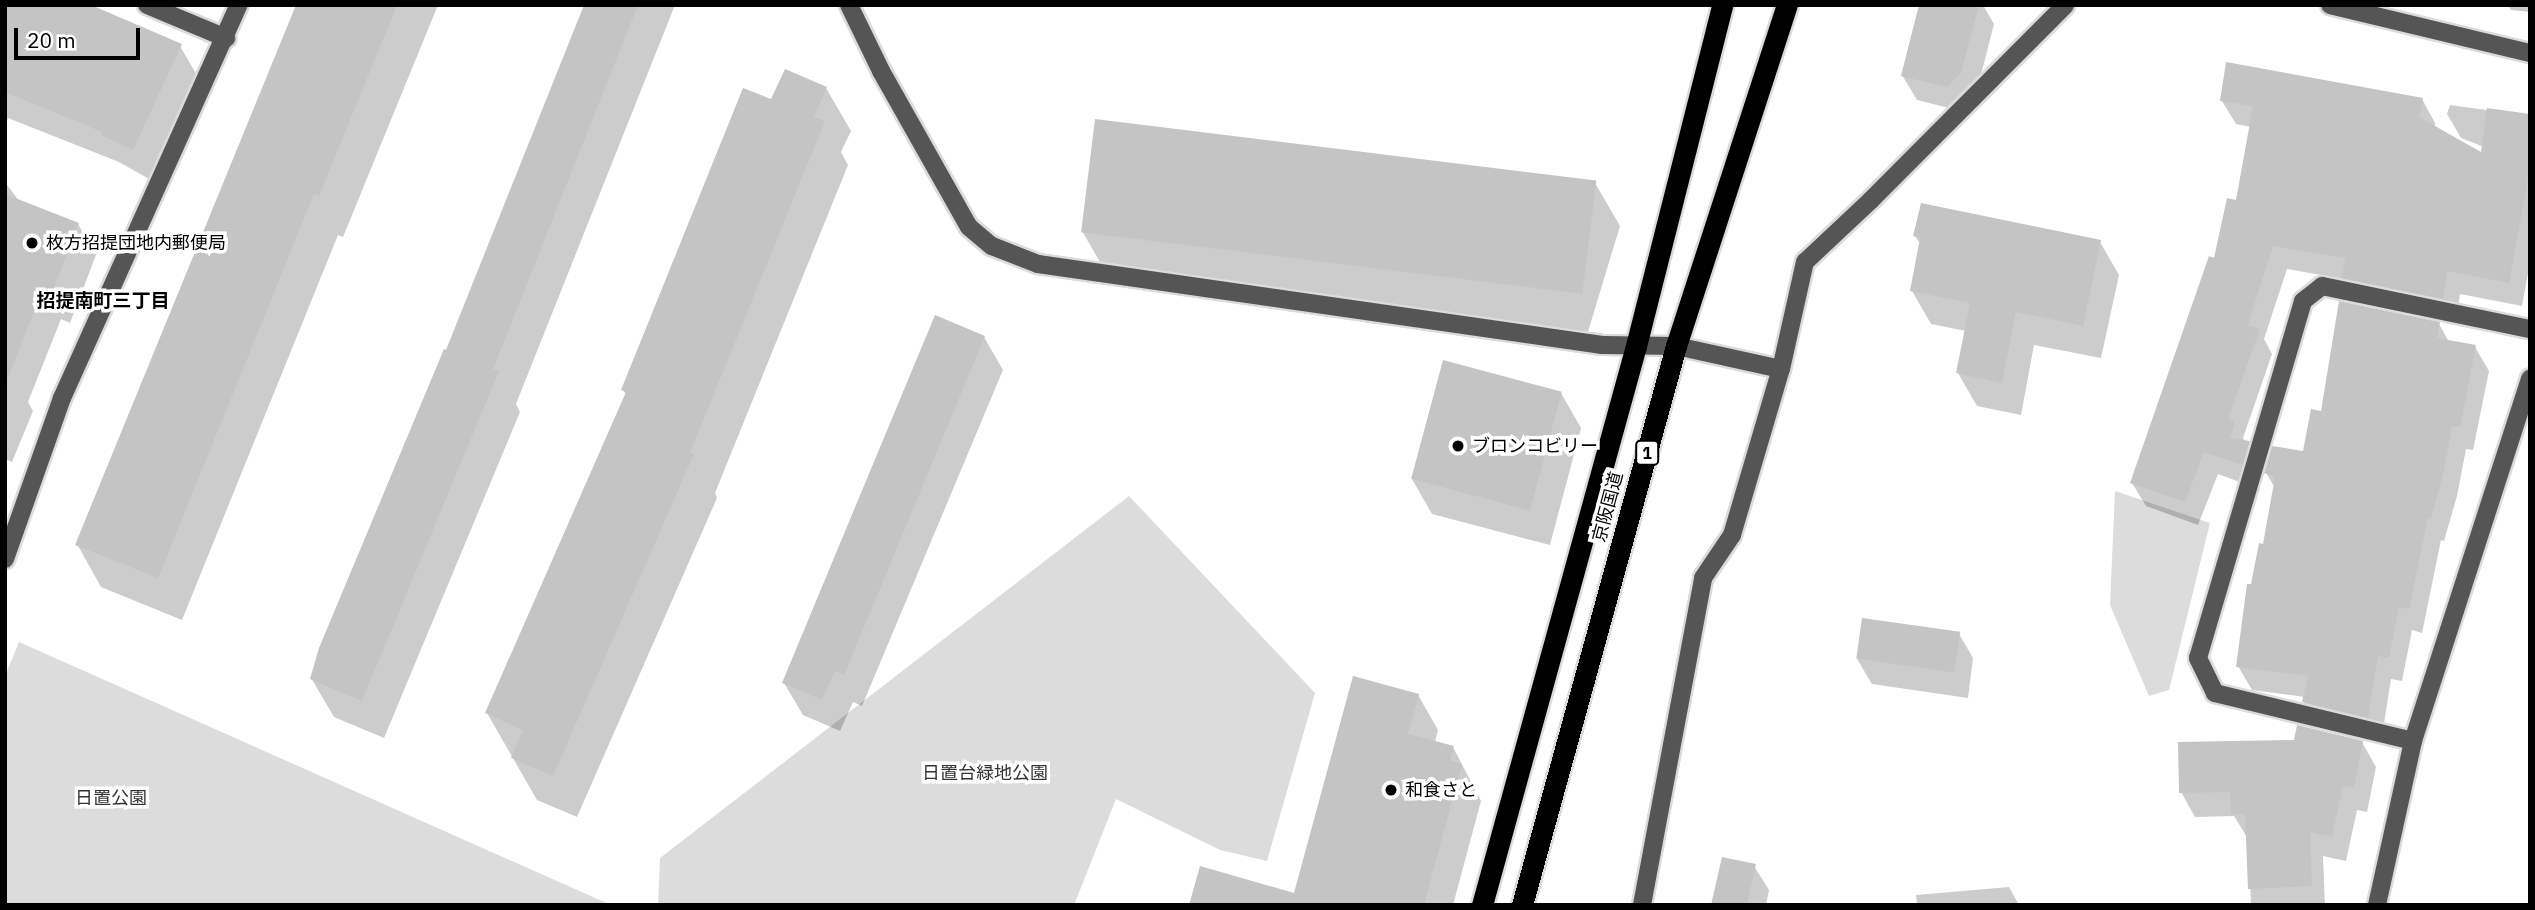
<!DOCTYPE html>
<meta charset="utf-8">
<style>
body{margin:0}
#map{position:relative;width:2535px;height:910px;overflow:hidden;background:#fff;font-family:"IBM Plex Sans","Noto Sans JP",sans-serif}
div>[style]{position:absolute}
.green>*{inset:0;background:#dcdcdc}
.shadow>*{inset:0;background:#0003}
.building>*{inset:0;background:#c4c4c4;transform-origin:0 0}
.roads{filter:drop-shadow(2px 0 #dbdbdb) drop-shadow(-2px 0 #dbdbdb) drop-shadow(0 2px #dbdbdb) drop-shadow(0 -2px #dbdbdb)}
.minor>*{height:18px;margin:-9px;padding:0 9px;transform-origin:9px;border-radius:9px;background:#555}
.highway>*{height:21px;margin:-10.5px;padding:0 10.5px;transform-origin:10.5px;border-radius:10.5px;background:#000}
.dots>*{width:19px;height:19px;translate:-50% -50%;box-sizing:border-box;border:4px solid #fff;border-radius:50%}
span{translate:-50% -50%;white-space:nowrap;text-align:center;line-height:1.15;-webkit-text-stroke:7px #fff;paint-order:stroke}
.shield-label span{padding:2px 5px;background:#fff;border:2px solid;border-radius:5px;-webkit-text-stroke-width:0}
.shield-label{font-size:16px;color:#000;font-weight:700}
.poi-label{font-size:18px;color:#000}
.left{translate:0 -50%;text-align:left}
.street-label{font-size:18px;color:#000}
.park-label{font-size:18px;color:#333}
.neighbourhood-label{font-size:19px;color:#000;font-weight:700}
.frame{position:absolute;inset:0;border:7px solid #000;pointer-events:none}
.scale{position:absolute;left:14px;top:28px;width:126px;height:32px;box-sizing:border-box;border:4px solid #000;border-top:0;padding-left:9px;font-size:21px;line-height:24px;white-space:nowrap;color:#000;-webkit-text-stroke:5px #fff;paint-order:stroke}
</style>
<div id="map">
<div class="green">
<i style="clip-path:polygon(2115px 491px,2210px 523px,2169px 690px,2149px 696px,2110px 605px)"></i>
<i style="clip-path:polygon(1129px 496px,1315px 693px,1267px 861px,1220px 850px,1116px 799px,1074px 905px,658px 905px,660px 858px)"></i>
<i style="clip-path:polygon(19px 642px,611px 905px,5px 905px,5px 676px)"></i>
</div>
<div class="shadow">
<i style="clip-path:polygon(5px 5px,180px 46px,198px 77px,151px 180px,119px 162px,8px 118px,5px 126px)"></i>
<i style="clip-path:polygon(297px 5px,438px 5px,343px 237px,338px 235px,182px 620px,101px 587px,77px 544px)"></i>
<i style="clip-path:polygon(586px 5px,675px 5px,516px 404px,520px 412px,384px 738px,334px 717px,311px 678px,447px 352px)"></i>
<i style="clip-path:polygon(1921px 5px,1983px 5px,1994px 24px,1975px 98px,1961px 111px,1917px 100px,1902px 75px)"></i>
<i style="clip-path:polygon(2508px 5px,2530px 5px,2530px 12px,2511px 10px)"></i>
<i style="clip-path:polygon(826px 88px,851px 131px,841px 152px,848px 165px,715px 493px,717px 498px,577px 817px,537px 800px,487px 713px,627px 396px,623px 390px,772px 102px)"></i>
<i style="clip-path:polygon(2422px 99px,2435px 123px,2435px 128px,2483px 155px,2484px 147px,2461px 138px,2447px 114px,2450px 105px,2530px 116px,2530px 262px,2522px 306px,2460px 294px,2456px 322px,2358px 302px,2344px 279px,2287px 269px,2264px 339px,2272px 354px,2243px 438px,2262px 467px,2256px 488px,2218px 474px,2198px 525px,2146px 506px,2132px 483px,2237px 202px,2251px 127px,2236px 124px,2222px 101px)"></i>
<i style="clip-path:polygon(5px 182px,19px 201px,78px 224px,96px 255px,70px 323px,61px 319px,28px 402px,33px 411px,12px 462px,5px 459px)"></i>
<i style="clip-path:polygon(1595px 183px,1620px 226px,1587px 335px,1107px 274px,1082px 231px)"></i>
<i style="clip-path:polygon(1915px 236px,2100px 242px,2119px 275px,2101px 358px,2034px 345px,2021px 415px,1977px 406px,1958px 373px,1966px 331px,1931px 324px,1912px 291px,1921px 245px)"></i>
<i style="clip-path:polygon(2439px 324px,2449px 342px,2475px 347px,2489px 371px,2473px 450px,2466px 449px,2457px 496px,2444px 541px,2441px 540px,2422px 633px,2412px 630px,2402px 681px,2391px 679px,2381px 742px,2318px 726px,2304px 702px,2305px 697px,2252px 690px,2238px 666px,2252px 587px,2265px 546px,2275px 488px,2266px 473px,2304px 453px,2322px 413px)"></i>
<i style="clip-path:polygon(984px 337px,1003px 370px,862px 706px,853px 702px,840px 731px,803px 715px,784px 683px)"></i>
<i style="clip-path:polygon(1561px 393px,1581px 428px,1550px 545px,1432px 514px,1412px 479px)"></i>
<i style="clip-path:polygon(1959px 634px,1973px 658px,1968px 698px,1872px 684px,1857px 659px)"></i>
<i style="clip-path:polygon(1418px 695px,1438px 730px,1435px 742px,1453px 747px,1481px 801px,1453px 905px,1190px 905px,1295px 895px)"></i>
<i style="clip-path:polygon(2362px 742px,2376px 767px,2367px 812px,2357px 810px,2346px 861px,2323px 856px,2325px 905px,2251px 905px,2248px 839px,2234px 816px,2195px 817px,2181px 792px)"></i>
<i style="clip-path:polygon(1754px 866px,1769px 890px,1766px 905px,1713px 905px)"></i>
<i style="clip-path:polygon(2009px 887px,2019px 905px,1917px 905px,1916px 895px)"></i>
</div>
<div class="building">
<i style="clip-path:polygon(5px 5px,91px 5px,182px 44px,133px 150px,101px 135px,102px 132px,5px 92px)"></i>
<i style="clip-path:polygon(296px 5px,397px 5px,319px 196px,314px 194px,158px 578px,75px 545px)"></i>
<i style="clip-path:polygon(584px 5px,638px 5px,493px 369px,499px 371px,362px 701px,310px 679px,319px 648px,444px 349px,446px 350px)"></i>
<i style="clip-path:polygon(1919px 5px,1979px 5px,1961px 73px,1947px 87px,1901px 76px)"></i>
<i style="clip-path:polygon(2226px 62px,2423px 98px,2419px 117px,2481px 152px,2487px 108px,2530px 114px,2530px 167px,2509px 283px,2447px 271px,2443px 299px,2342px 279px,2345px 258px,2273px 246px,2248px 325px,2260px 329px,2228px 419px,2235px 422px,2230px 438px,2250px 441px,2243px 465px,2204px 452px,2185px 502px,2130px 483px,2209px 256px,2214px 258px,2227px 198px,2236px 200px,2253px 106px,2220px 101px)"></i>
<i style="clip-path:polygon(785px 69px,827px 87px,814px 117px,825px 121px,690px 453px,694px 454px,553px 776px,511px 758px,523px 730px,485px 713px,626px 392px,621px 390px,743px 88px,771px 99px)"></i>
<i style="left:1095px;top:119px;width:505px;height:114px;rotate:7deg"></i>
<i style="clip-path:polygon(5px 194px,79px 223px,52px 293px,43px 289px,7px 380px)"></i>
<i style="clip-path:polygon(1921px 203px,2101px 240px,2083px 326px,2016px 312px,2002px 383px,1956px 373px,1970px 303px,1910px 291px,1920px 238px,1913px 236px)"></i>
<i style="clip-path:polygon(2339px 301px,2440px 322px,2437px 338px,2476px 345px,2460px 427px,2452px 426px,2444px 471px,2431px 518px,2428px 517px,2409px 609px,2399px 607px,2389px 658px,2378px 656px,2368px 718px,2302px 702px,2308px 676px,2236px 667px,2247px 584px,2251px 584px,2259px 543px,2263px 544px,2275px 477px,2264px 473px,2272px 446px,2303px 451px,2311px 409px,2321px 411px)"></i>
<i style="clip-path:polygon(935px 315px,985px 336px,844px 675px,835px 671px,822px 700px,782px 683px)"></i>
<i style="left:1443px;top:360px;width:123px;height:123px;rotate:15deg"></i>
<i style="left:1862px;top:618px;width:99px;height:41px;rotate:8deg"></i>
<i style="clip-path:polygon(1353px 676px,1419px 694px,1408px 734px,1454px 746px,1450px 761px,1462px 764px,1424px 905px,1189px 905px,1200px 866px,1294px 893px)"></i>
<i style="clip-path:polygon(2297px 725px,2363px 741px,2354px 788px,2343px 786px,2332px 837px,2310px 832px,2312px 886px,2248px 889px,2245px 814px,2231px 814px,2230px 792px,2179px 793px,2178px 742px,2294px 740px)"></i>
<i style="clip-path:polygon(1722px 857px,1756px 864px,1747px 905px,1711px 905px)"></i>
</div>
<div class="roads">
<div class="minor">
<i style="left:147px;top:5px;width:86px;rotate:22.7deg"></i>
<i style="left:849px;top:5px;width:73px;rotate:64.1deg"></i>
<i style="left:881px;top:71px;width:179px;rotate:60.6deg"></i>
<i style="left:969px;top:227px;width:30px;rotate:40deg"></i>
<i style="left:992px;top:246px;width:49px;rotate:21.4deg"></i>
<i style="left:1038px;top:264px;width:570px;rotate:8.17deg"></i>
<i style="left:1602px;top:345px;width:74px;rotate:0.8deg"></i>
<i style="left:1676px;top:346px;width:107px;rotate:12.4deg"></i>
<i style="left:2330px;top:5px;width:206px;rotate:13.5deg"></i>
<i style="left:5px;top:559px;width:171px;rotate:-70.5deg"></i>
<i style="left:62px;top:398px;width:431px;rotate:-65.8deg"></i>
<i style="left:2413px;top:741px;width:204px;rotate:-166.4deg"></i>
<i style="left:2215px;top:693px;width:39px;rotate:-116deg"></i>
<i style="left:2198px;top:658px;width:372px;rotate:-73.6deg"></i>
<i style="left:2303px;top:301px;width:24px;rotate:-38deg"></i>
<i style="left:2322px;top:286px;width:212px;rotate:11.7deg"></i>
<i style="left:1642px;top:905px;width:333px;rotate:-79.4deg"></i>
<i style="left:1703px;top:578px;width:52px;rotate:-56deg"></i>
<i style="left:1732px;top:535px;width:173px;rotate:-73.6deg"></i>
<i style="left:1781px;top:369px;width:110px;rotate:-77.4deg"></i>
<i style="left:1805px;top:262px;width:91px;rotate:-43.2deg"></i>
<i style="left:1871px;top:200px;width:275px;rotate:-45.1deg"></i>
<i style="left:2377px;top:905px;width:168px;rotate:-77.6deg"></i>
<i style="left:2413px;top:741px;width:381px;rotate:-72.1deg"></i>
</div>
<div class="highway">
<i style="left:1482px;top:905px;width:580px;rotate:-74.6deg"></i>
<i style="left:1636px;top:346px;width:352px;rotate:-75.8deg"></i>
<i style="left:1522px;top:905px;width:580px;rotate:-74.6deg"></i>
<i style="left:1676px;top:346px;width:359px;rotate:-72deg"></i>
</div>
</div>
<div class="dots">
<i style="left:32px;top:243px;background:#000"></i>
<i style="left:1458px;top:446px;background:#000"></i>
<i style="left:1391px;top:790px;background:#000"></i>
</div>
<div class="shield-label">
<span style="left:1647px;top:453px">1</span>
</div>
<div class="poi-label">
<span class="left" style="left:46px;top:243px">枚方招提団地内郵便局</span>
<span class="left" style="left:1472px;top:446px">ブロンコビリー</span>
<span class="left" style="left:1405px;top:790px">和食さと</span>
</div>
<div class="street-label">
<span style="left:1608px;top:507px;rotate:-75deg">京阪国道</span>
</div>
<div class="park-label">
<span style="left:985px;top:773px">日置台緑地公園</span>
<span style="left:111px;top:798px">日置公園</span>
</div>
<div class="neighbourhood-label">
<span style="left:103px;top:301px">招提南町三丁目</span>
</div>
<div class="frame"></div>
<div class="scale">20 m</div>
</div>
